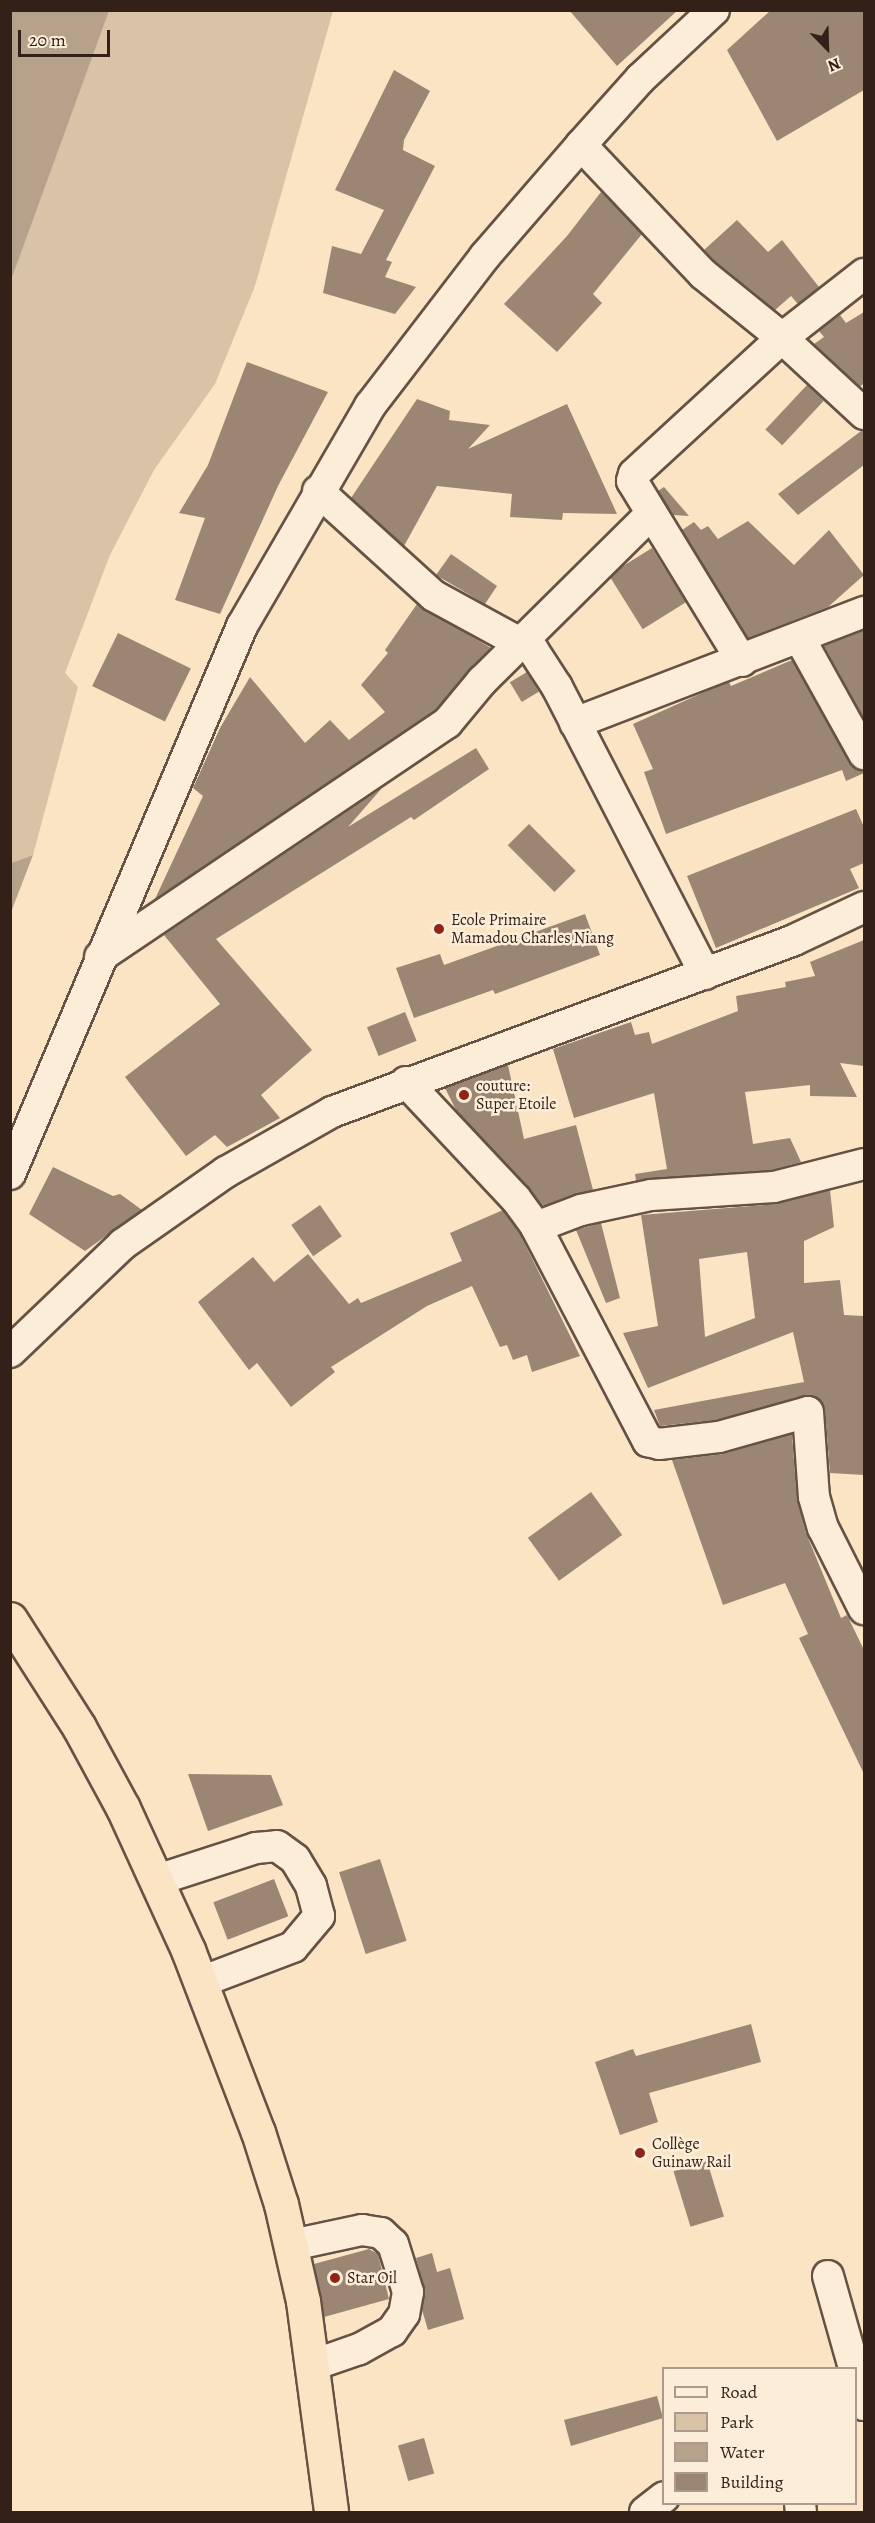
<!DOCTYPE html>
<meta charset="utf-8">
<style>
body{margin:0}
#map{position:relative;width:875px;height:2523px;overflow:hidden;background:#fae4c4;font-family:Alegreya,serif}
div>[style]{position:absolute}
.green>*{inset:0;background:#d8c3a7}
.water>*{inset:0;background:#b6a28a}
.building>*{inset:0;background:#9a8672;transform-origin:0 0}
.roads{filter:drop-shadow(2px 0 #655244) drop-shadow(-2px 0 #655244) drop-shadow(0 2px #655244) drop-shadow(0 -2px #655244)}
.minor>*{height:30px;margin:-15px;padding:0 15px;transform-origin:15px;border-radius:15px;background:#fcedd9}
.highway>*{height:33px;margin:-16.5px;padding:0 16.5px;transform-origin:16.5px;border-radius:16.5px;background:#fae4c4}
.dots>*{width:16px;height:16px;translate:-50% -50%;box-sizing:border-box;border:3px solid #fcedd9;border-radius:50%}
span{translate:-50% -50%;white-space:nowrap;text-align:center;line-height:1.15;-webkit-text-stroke:5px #fcedd9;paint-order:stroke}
.poi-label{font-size:16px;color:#332119}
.left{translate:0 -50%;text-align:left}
.frame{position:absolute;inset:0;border:12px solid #332119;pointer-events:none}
.legend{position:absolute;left:662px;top:2367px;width:195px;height:138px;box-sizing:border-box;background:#fcedd9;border:2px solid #ac9b8c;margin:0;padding:8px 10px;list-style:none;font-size:18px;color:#332119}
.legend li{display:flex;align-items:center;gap:12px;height:30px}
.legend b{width:30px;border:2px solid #ac9b8c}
.north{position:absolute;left:797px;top:18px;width:60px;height:60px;-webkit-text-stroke:4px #fcedd9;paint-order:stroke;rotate:157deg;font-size:16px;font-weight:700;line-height:24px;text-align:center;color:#332119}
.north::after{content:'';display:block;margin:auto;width:21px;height:27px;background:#332119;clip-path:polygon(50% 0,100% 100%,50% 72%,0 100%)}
.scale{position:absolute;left:18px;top:30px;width:92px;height:27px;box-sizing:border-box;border:3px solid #332119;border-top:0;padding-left:8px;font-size:18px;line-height:21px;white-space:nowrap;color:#332119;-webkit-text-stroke:4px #fcedd9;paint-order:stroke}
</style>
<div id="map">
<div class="green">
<i style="clip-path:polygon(109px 11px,333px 11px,255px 286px,215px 384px,154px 470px,110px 555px,65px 673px,78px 687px,33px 855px,11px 863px,10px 280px)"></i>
</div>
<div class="water">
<i style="clip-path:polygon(11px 10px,109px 11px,11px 280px,10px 11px)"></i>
<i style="clip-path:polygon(33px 855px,11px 912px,11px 863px)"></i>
</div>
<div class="building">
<i style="clip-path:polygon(569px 10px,678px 10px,617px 66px)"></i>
<i style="clip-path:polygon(771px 10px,864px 10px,864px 90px,777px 141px,727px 50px)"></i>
<i style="clip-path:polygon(394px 70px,430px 91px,404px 140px,403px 150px,435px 166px,386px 260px,392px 262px,385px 277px,416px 287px,395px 314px,323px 293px,332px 246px,361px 254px,384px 210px,335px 190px)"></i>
<i style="clip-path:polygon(601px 192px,642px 234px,593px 294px,602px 303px,557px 352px,504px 304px,567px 236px)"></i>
<i style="clip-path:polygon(737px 220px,768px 252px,782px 240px,819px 287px,798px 304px,791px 296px,775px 310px,715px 261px,704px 250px)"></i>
<i style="clip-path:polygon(864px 312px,864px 383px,860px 387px,814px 344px,824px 337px,819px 331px,840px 315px,846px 323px)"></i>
<i style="clip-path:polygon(247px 362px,328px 392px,278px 486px,220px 614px,175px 600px,205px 518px,179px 513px,208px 465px)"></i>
<i style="left:807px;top:385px;width:23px;height:61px;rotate:43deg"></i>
<i style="clip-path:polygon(417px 399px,450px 411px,449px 420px,490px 425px,468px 449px,567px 404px,617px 514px,563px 513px,562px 520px,510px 517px,512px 494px,437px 486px,404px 546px,351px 498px)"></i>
<i style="clip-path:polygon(861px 431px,864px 431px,864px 465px,798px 515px,778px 494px)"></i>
<i style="clip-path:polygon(664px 487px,689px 516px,673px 515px,658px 491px)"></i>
<i style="clip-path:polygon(748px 521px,794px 565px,829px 530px,864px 575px,828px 607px,748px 638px,682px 530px,694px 522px,701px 530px,708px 526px,718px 539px)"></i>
<i style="left:652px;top:548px;width:64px;height:51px;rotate:58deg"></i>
<i style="clip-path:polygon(451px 554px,497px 586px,485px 604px,436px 575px)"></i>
<i style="clip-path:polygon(417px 604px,491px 648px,435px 710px,155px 899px,203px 796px,193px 788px,220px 728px,250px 677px,305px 743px,330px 720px,349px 740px,385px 712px,361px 685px,388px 653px,385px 650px)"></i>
<i style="clip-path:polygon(864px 630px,864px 719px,824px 646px)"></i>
<i style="left:118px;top:633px;width:81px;height:59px;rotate:26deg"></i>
<i style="clip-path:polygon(792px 660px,849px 762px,864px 773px,846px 781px,842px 770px,666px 834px,644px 772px,653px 769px,633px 724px,709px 690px,729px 682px,731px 686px)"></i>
<i style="left:527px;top:672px;width:23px;height:20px;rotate:59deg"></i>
<i style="clip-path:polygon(476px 748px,489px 769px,414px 820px,411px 817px,216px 939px,312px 1050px,261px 1095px,280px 1118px,227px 1147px,215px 1135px,186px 1156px,125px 1077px,220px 1004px,164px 935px,382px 788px,348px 827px)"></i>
<i style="clip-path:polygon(856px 809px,864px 827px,864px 863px,850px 869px,859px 888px,716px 948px,687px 876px)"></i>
<i style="left:529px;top:824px;width:66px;height:30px;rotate:45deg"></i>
<i style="clip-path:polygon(585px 914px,600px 955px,495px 994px,493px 990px,414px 1018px,396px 968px,440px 954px,444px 965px)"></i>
<i style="clip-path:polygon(864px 940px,864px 1066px,840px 1063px,857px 1097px,810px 1096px,810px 1085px,745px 1092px,753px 1144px,790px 1138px,801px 1162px,771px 1170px,636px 1181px,635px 1174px,667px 1169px,654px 1093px,574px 1118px,553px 1049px,631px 1022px,635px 1035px,649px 1032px,652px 1044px,738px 1011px,736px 996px,786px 987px,785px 982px,815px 976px,810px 962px)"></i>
<i style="left:405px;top:1012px;width:31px;height:41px;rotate:68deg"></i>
<i style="clip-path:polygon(508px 1065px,524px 1139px,576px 1125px,593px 1190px,542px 1206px,456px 1110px,445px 1088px)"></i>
<i style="clip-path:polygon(53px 1167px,113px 1196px,120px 1194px,142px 1210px,85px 1251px,29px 1214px)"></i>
<i style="clip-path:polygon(evenodd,830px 1190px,834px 1227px,804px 1241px,804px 1283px,840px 1280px,844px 1315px,864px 1316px,864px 1475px,830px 1473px,825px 1411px,821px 1401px,813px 1395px,716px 1420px,660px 1426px,654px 1410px,804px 1382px,793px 1332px,648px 1388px,623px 1333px,658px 1326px,641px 1215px,775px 1204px,830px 1190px,747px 1252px,755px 1318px,705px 1337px,699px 1259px,747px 1252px)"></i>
<i style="left:320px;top:1205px;width:38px;height:35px;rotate:55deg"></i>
<i style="clip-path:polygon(503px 1210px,521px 1236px,580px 1356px,532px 1372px,527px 1355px,513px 1360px,507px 1345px,500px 1347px,472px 1286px,427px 1306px,331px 1367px,335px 1372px,291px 1407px,257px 1363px,249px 1370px,198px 1302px,253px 1257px,274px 1282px,308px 1254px,349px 1304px,358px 1298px,361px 1303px,462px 1261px,450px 1233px)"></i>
<i style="clip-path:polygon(601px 1223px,620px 1298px,606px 1303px,576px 1230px)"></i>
<i style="clip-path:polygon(792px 1434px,797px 1498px,806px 1533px,841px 1618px,847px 1615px,864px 1650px,864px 1774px,799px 1638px,808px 1634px,785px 1583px,723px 1605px,672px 1460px,723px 1454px)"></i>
<i style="left:591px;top:1492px;width:53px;height:78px;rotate:54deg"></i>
<i style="clip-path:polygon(188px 1774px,271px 1775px,283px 1805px,208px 1831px)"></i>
<i style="left:380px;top:1859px;width:86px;height:43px;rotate:72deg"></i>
<i style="left:274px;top:1879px;width:40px;height:65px;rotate:69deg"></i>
<i style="clip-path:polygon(751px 2024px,761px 2062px,649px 2093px,658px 2122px,620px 2135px,595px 2062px,633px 2049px,636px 2056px)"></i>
<i style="left:707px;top:2161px;width:58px;height:35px;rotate:73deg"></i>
<i style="clip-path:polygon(369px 2249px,378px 2254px,389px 2299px,324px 2317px,314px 2264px)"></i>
<i style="clip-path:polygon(432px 2253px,437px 2272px,450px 2268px,464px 2319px,428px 2330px,422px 2310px,424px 2287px,416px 2258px)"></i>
<i style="clip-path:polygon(657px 2396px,663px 2418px,571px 2446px,564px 2420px)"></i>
<i style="left:424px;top:2438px;width:37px;height:27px;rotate:74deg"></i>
</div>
<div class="roads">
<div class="minor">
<i style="left:581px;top:145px;width:178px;rotate:46.6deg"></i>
<i style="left:703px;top:274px;width:102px;rotate:39deg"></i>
<i style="left:782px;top:338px;width:112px;rotate:42.8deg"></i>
<i style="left:318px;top:491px;width:156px;rotate:42.2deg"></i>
<i style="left:434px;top:596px;width:113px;rotate:28.6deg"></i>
<i style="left:533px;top:650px;width:44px;rotate:57deg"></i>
<i style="left:557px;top:687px;width:323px;rotate:62.7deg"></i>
<i style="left:800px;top:639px;width:132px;rotate:60.9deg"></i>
<i style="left:742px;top:661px;width:211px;rotate:-121.4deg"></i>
<i style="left:632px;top:481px;width:7px;rotate:-74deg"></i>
<i style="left:634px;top:474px;width:201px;rotate:-42.6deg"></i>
<i style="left:782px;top:338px;width:104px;rotate:-38deg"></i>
<i style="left:575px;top:723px;width:310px;rotate:-21deg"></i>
<i style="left:100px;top:957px;width:419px;rotate:-34deg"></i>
<i style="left:447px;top:723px;width:55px;rotate:-50.2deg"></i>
<i style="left:482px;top:681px;width:238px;rotate:-44.7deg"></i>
<i style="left:406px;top:1082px;width:161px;rotate:46.8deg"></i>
<i style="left:516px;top:1199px;width:34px;rotate:54deg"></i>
<i style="left:536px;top:1227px;width:242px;rotate:62.4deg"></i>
<i style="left:648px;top:1441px;width:11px;rotate:15deg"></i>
<i style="left:659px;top:1444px;width:60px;rotate:-6.7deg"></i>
<i style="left:719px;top:1437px;width:92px;rotate:-15.7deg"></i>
<i style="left:808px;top:1412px;width:85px;rotate:86deg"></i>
<i style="left:814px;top:1497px;width:32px;rotate:74deg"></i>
<i style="left:823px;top:1528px;width:91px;rotate:63.2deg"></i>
<i style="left:10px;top:1174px;width:595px;rotate:-67.05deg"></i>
<i style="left:242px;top:626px;width:255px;rotate:-59.8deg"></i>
<i style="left:370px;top:406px;width:189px;rotate:-52.5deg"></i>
<i style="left:485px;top:256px;width:147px;rotate:-49.1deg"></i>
<i style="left:581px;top:145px;width:89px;rotate:-48.2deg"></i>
<i style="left:640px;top:79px;width:101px;rotate:-43deg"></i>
<i style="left:536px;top:1227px;width:48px;rotate:-20.7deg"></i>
<i style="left:581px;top:1210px;width:72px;rotate:-12.1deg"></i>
<i style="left:651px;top:1195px;width:123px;rotate:-3.7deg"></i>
<i style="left:774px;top:1187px;width:93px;rotate:-14.3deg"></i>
<i style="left:10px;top:1352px;width:156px;rotate:-43.7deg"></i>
<i style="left:123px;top:1244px;width:126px;rotate:-35deg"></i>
<i style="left:226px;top:1172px;width:122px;rotate:-29.5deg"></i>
<i style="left:332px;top:1112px;width:493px;rotate:-20.4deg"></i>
<i style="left:794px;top:940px;width:77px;rotate:-25.2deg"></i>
<i style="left:157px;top:1880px;width:104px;rotate:-17.9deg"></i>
<i style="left:256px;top:1848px;width:21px;rotate:-5deg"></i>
<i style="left:277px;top:1846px;width:22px;rotate:36deg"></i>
<i style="left:295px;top:1859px;width:31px;rotate:59deg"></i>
<i style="left:311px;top:1886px;width:31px;rotate:75deg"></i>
<i style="left:319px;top:1916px;width:40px;rotate:130deg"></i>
<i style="left:293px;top:1947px;width:98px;rotate:159.2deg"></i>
<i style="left:292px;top:2245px;width:72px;rotate:-12.1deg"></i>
<i style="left:362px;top:2230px;width:19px;rotate:9deg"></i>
<i style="left:381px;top:2233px;width:16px;rotate:43deg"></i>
<i style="left:393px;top:2244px;width:50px;rotate:72.6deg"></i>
<i style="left:408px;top:2292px;width:22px;rotate:100deg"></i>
<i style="left:404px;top:2314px;width:21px;rotate:125deg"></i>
<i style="left:392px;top:2331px;width:38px;rotate:151deg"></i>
<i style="left:359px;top:2349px;width:49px;rotate:160.8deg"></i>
<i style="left:828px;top:2276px;width:96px;rotate:74.2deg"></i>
<i style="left:856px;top:2373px;width:33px;rotate:76deg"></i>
<i style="left:800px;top:2504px;width:8px;rotate:83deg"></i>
<i style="left:645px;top:2512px;width:24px;rotate:-38deg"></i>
</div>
<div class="highway">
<i style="left:10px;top:1619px;width:128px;rotate:57.4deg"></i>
<i style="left:79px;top:1727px;width:92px;rotate:61.5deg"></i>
<i style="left:123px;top:1808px;width:156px;rotate:65.4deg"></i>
<i style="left:188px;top:1950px;width:195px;rotate:69deg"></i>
<i style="left:258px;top:2132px;width:76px;rotate:72.3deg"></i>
<i style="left:281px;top:2204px;width:99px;rotate:77.2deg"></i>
<i style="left:303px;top:2301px;width:213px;rotate:82.4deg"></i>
</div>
</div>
<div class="dots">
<i style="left:439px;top:929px;background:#8f2418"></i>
<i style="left:464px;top:1095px;background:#8f2418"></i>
<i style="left:640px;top:2153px;background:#8f2418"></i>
<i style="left:335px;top:2278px;background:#8f2418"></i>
</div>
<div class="poi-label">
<span class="left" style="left:451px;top:929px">Ecole Primaire<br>Mamadou Charles Niang</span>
<span class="left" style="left:476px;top:1095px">couture:<br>Super Etoile</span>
<span class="left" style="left:652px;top:2153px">Collège<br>Guinaw Rail</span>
<span class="left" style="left:347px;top:2278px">Star Oil</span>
</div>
<div class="frame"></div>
<ul class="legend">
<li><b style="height:8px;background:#fcedd9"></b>Road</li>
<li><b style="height:16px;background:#d8c3a7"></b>Park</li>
<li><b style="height:16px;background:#b6a28a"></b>Water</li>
<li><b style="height:16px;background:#9a8672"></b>Building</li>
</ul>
<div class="north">N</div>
<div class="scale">20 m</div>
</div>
